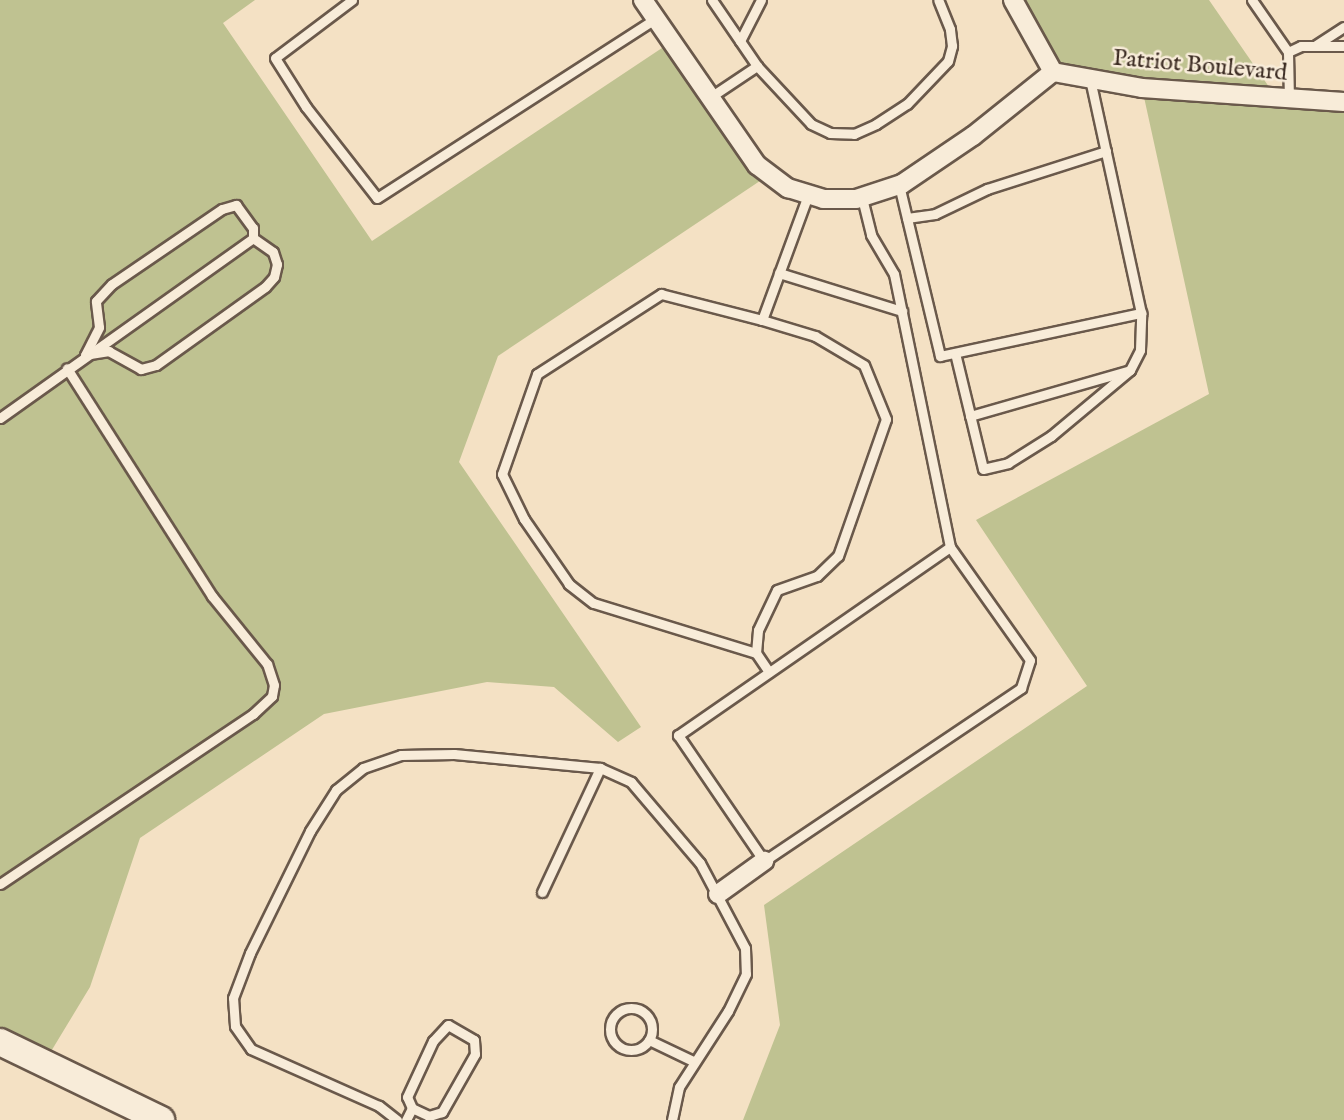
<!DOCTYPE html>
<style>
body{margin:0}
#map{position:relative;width:1344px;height:1120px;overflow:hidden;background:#f4e1c4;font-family:"IM FELL English",serif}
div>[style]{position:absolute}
.green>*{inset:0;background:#bfc291}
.roads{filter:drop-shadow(2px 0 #6a594b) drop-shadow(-2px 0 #6a594b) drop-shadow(0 2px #6a594b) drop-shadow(0 -2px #6a594b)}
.lane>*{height:9px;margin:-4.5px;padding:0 4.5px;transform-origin:4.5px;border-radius:4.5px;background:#f8ecd9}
.lane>.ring{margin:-4.5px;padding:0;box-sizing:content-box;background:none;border:9px solid #f8ecd9;border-radius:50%}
.street>*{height:18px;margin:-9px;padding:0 9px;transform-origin:9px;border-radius:9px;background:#f8ecd9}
.secondary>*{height:26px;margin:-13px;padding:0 13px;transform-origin:13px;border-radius:13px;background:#f8ecd9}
span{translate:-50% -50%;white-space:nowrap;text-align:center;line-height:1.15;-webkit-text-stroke:5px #f8ecd9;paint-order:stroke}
.street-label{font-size:24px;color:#3c2c23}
</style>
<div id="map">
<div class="green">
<i style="clip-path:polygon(0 0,255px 0,223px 23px,372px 241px,671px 42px,769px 175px,498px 356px,459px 462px,641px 727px,618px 742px,554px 687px,487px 682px,324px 714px,140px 838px,90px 987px,44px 1063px,0 1042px)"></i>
<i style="clip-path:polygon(1013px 0,1209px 0,1276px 97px,1344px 102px,1344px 1120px,743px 1120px,780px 1025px,764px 905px,1087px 686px,976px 520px,1209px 394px,1142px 88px,1053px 72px)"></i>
</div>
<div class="roads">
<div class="lane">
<i style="left:352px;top:0;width:96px;rotate:143deg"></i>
<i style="left:275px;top:58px;width:58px;rotate:57.7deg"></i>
<i style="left:306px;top:107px;width:115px;rotate:52deg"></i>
<i style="left:377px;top:198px;width:331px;rotate:-32.8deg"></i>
<i style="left:712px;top:0;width:80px;rotate:55.7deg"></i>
<i style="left:1252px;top:0;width:63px;rotate:55.3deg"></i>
<i style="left:1288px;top:52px;width:46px;rotate:88.8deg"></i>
<i style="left:740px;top:41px;width:46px;rotate:-62.9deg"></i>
<i style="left:1316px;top:45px;width:33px;rotate:-33deg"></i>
<i style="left:1288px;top:52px;width:14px;rotate:-25deg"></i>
<i style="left:1301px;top:46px;width:43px"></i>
<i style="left:709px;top:98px;width:58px;rotate:-33.7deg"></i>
<i style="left:757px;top:66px;width:79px;rotate:47deg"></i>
<i style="left:811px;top:124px;width:21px;rotate:25deg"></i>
<i style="left:830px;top:133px;width:24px;rotate:2deg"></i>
<i style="left:854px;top:134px;width:24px;rotate:-24deg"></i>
<i style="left:876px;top:124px;width:37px;rotate:-33deg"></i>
<i style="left:907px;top:104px;width:59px;rotate:-46.4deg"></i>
<i style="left:948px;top:61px;width:16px;rotate:-75deg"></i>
<i style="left:952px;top:46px;width:17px;rotate:-97deg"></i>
<i style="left:950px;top:29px;width:31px;rotate:-112deg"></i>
<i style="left:899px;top:185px;width:176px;rotate:76.5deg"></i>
<i style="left:940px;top:356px;width:206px;rotate:-12.1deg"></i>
<i style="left:1141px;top:313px;width:239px;rotate:-102.3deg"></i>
<i style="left:862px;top:198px;width:38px;rotate:76deg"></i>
<i style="left:871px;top:235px;width:45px;rotate:59.5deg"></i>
<i style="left:894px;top:274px;width:279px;rotate:78.4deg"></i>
<i style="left:950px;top:547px;width:331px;rotate:145.3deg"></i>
<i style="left:678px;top:735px;width:153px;rotate:55.7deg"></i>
<i style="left:764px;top:861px;width:310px;rotate:-33.9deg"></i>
<i style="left:1021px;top:688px;width:29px;rotate:-72deg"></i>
<i style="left:1030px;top:660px;width:138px;rotate:-125.3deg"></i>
<i style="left:236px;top:205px;width:29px;rotate:54deg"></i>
<i style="left:253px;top:228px;width:10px;rotate:90deg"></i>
<i style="left:253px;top:238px;width:24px;rotate:35deg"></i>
<i style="left:273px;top:252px;width:13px;rotate:72deg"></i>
<i style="left:277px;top:264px;width:13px;rotate:103deg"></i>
<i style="left:274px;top:277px;width:13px;rotate:132deg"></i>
<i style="left:265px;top:287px;width:134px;rotate:144.4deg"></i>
<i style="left:156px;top:365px;width:16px;rotate:165deg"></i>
<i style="left:141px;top:369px;width:37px;rotate:-151deg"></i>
<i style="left:109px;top:351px;width:24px;rotate:171deg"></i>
<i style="left:85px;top:355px;width:31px;rotate:-63deg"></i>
<i style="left:99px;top:327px;width:26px;rotate:-97deg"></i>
<i style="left:96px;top:301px;width:23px;rotate:-47deg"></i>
<i style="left:112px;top:284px;width:133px;rotate:-34.3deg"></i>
<i style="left:222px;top:209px;width:15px;rotate:-16deg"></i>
<i style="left:907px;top:218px;width:28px;rotate:-8deg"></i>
<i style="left:935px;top:214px;width:58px;rotate:-25.7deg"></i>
<i style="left:987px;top:189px;width:125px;rotate:-17.7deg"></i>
<i style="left:779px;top:273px;width:129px;rotate:17.2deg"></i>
<i style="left:955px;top:353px;width:119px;rotate:76.4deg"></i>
<i style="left:983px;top:469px;width:26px;rotate:-13deg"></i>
<i style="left:1008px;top:463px;width:51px;rotate:-32.1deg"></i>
<i style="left:1051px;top:436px;width:103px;rotate:-39.9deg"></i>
<i style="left:970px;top:416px;width:166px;rotate:-16deg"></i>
<i style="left:1130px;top:370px;width:22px;rotate:-63deg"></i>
<i style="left:1140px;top:350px;width:37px;rotate:-88deg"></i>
<i style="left:0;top:418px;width:310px;rotate:-35.4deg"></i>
<i style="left:756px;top:653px;width:23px;rotate:-85deg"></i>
<i style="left:758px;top:630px;width:44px;rotate:-64.6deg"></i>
<i style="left:777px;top:590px;width:42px;rotate:-19.3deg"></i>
<i style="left:817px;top:576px;width:29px;rotate:-44deg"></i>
<i style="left:838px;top:556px;width:145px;rotate:-70.7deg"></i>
<i style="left:886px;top:419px;width:58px;rotate:-112.2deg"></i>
<i style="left:864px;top:365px;width:57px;rotate:-149.4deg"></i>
<i style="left:815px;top:336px;width:55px;rotate:-163.2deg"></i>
<i style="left:769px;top:672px;width:23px;rotate:-124deg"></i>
<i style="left:756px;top:653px;width:170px;rotate:-162.9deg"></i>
<i style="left:593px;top:603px;width:31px;rotate:-142deg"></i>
<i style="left:569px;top:584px;width:79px;rotate:-124.7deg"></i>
<i style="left:524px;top:519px;width:50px;rotate:-116.1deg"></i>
<i style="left:502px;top:474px;width:106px;rotate:-70.7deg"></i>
<i style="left:537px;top:374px;width:148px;rotate:-32.8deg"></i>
<i style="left:661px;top:294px;width:104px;rotate:14.4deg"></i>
<i style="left:762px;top:320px;width:133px;rotate:-69.8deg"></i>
<i style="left:0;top:884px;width:305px;rotate:-33.9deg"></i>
<i style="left:253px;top:714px;width:26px;rotate:-43deg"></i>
<i style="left:272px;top:696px;width:11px;rotate:-80deg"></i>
<i style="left:274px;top:685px;width:22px;rotate:-108deg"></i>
<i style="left:267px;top:664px;width:87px;rotate:-129deg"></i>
<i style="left:212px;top:596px;width:270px;rotate:-122.5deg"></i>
<i style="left:542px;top:892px;width:137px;rotate:-64.9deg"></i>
<i class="ring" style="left:610px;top:1008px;width:33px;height:33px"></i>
<i style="left:448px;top:1025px;width:30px;rotate:30deg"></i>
<i style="left:474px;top:1040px;width:14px;rotate:86deg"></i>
<i style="left:475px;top:1054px;width:67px;rotate:119.6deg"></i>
<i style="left:442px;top:1112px;width:14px;rotate:163deg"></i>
<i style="left:429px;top:1116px;width:19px;rotate:-155deg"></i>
<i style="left:412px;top:1108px;width:12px;rotate:-114deg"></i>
<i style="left:407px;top:1097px;width:62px;rotate:-65.1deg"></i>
<i style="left:433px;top:1041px;width:22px;rotate:-47deg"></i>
<i style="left:649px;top:1040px;width:49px;rotate:25.5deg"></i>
<i style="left:397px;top:1120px;width:23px;rotate:-142deg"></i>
<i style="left:379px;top:1106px;width:140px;rotate:-156deg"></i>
<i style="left:251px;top:1049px;width:28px;rotate:-125deg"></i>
<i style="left:235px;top:1026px;width:28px;rotate:-94deg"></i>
<i style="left:233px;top:998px;width:48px;rotate:-69.3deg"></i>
<i style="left:250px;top:953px;width:136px;rotate:-63.8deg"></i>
<i style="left:310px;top:831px;width:49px;rotate:-57.6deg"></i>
<i style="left:336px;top:790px;width:35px;rotate:-39deg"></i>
<i style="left:363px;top:768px;width:40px;rotate:-18.9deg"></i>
<i style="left:401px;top:755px;width:53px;rotate:-1.1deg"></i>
<i style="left:454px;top:754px;width:147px;rotate:5.5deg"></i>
<i style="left:600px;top:768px;width:34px;rotate:24deg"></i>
<i style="left:631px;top:782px;width:106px;rotate:49.6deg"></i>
<i style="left:700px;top:863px;width:96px;rotate:62.1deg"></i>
<i style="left:745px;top:948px;width:26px;rotate:88deg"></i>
<i style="left:746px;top:974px;width:41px;rotate:115.9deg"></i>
<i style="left:728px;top:1011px;width:90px;rotate:122.8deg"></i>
<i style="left:679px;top:1087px;width:34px;rotate:102deg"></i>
<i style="left:406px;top:1120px;width:13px;rotate:-63deg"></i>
</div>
<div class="street">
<i style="left:643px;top:0;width:201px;rotate:55.4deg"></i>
<i style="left:757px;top:165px;width:39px;rotate:37deg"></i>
<i style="left:788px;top:188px;width:37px;rotate:17deg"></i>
<i style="left:823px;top:199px;width:33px"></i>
<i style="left:856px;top:199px;width:48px;rotate:-18.1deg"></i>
<i style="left:902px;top:184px;width:86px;rotate:-34.1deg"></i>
<i style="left:973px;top:136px;width:102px;rotate:-38.7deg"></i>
<i style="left:1013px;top:0;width:82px;rotate:60.9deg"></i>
<i style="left:1053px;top:72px;width:90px;rotate:10.2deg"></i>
<i style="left:1142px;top:88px;width:202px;rotate:4deg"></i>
<i style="left:718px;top:894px;width:57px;rotate:-35.7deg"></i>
</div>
<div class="secondary">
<i style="left:0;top:1042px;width:179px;rotate:25.8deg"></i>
</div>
</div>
<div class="street-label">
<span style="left:1200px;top:66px;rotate:5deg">Patriot Boulevard</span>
</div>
</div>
